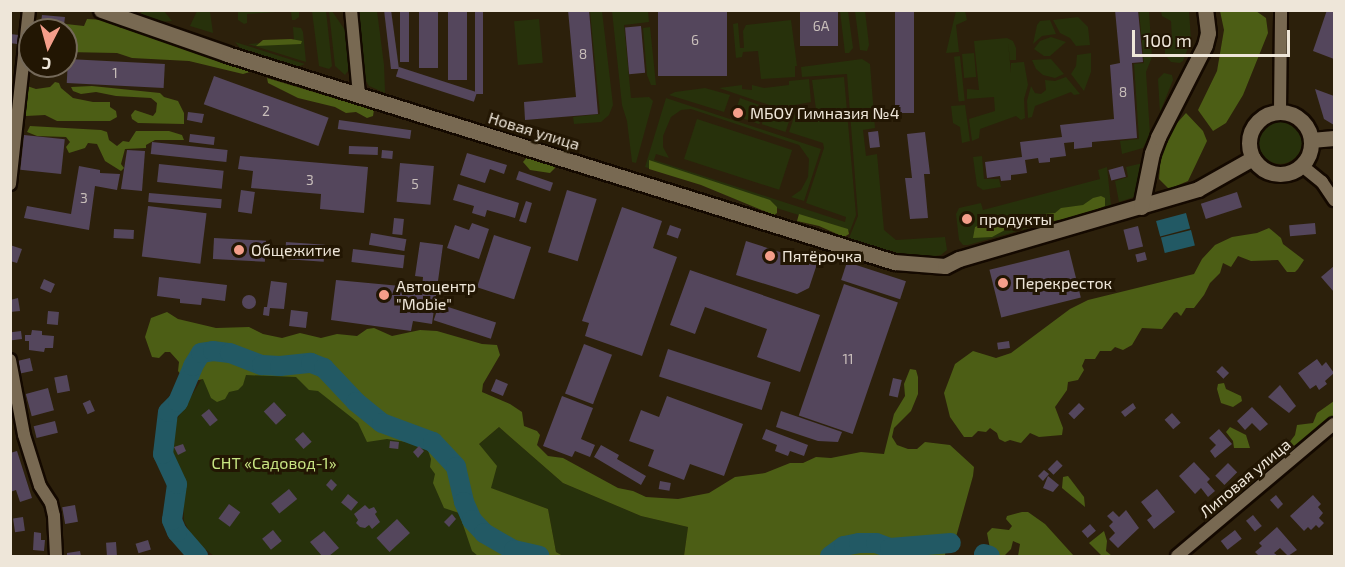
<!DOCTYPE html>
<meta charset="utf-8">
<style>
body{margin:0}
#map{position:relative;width:1345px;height:567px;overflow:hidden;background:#2c200b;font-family:"Exo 2",sans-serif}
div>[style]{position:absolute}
.green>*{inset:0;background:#27310b;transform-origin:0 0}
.round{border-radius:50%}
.forest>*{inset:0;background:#4c5e15}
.water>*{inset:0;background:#225964;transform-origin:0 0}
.river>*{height:20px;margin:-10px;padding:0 10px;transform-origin:10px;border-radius:10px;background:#225964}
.building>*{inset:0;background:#54465c;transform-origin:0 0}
.roads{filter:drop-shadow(2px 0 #140900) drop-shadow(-2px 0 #140900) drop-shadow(0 2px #140900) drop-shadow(0 -2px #140900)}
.minor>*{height:12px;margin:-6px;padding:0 6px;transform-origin:6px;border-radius:6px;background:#786952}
.tertiary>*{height:15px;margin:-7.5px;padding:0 7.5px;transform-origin:7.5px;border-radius:7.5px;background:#786952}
.tertiary>.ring{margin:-7.5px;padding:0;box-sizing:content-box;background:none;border:15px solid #786952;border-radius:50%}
.dots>*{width:16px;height:16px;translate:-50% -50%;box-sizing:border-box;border:3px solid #221603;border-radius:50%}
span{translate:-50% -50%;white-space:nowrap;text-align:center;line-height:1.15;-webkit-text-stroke:6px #221603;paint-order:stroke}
.number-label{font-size:14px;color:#c8beba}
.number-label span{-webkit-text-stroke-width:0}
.poi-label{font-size:16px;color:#eee6d9}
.left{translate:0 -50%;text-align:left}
.street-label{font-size:16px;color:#eee6d9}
.park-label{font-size:16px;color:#c7e482}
.frame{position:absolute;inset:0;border:12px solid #eee6d9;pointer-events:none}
.north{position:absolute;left:18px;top:18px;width:60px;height:60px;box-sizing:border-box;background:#221603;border:2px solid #746959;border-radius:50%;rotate:186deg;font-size:16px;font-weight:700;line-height:24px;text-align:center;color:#eee6d9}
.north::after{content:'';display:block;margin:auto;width:21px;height:27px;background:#f49e8a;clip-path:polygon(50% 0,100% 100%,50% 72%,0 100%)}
.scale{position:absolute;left:1132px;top:30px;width:158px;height:27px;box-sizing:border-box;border:3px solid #eee6d9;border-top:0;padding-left:8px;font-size:18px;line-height:21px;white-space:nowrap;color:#eee6d9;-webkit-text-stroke:4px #221603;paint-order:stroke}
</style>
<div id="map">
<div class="green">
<i style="clip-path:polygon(142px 11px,164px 11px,172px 21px,160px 22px,143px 18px,140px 15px)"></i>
<i style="clip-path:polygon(197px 11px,210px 12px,213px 33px,190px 26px)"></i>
<i style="clip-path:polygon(299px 11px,299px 17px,295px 20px,292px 20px,291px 11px,247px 14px,247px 23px,244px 24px,238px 20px,238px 11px)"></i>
<i style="clip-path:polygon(312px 11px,326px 11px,332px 66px,329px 69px,319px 66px)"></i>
<i style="clip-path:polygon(329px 11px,332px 11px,347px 33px,351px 67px,345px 75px,335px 66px)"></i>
<i style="clip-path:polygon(358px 11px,377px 11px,384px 65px,385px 93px,369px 86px,365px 79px)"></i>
<i style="clip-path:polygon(590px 11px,602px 11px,613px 105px,609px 115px,601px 122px,574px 124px,573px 117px,600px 114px)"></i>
<i style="clip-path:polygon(612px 11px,648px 11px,649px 22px,624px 25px,631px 98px,649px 97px,653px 101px,636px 163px,632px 162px,627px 121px,622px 105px)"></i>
<i style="clip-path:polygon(840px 11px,848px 11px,853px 48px,849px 53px,845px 53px)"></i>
<i style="clip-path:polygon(855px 11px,865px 11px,869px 45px,867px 51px,860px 50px)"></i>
<i style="clip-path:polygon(956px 11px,965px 11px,967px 20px,956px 25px,959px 52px,946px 53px)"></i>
<i style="clip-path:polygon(1139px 11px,1149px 11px,1152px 57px,1146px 72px,1150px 134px,1143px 148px,1122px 154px,1120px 141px,1139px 139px,1134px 64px,1144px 63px)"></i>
<i style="clip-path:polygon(1161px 11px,1189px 11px,1191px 40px,1183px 61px,1180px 63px,1171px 62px,1165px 55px,1165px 45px,1172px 40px,1171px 21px,1162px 16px)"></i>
<i style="clip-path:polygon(1078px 17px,1088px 27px,1090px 45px,1076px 46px,1070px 38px,1060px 33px,1053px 20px)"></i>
<i style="left:539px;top:19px;width:44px;height:25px;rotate:85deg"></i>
<i style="clip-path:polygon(791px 20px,797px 66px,795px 66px,795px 77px,761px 79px,758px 51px,743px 52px,742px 57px,736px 58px,733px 24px,738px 23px,740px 48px,744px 48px,743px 31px,746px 25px)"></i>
<i style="clip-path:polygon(1050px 20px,1056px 34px,1042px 36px,1033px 44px,1037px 25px,1040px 21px)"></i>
<i style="clip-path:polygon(293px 27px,301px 28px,303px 32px,306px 62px,248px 44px,294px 41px)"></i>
<i style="clip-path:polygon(650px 27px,656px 85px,651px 85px,647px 75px,643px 28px)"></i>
<i style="clip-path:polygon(1051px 37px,1066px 42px,1050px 56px,1044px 56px,1034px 49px,1040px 41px)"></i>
<i style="clip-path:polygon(1007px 38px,1013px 41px,1016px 48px,1016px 60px,1010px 60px,1008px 42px,1011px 73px,1011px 63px,1024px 62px,1028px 85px,1024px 99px,1025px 118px,1021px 120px,1016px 116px,980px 129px,979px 138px,972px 141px,969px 119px,995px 111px,994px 97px,967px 99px,967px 89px,979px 90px,974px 41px)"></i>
<i style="clip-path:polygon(235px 42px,305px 64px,298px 67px,242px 50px)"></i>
<i style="left:974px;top:53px;width:24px;height:12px;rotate:85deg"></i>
<i style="clip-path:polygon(1091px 53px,1091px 72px,1084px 91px,1071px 74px,1076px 66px,1077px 55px)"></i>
<i style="left:960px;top:56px;width:45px;height:6px;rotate:84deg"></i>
<i style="clip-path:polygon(862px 59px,870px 64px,875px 128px,863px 130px,866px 156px,877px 154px,884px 230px,896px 240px,945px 237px,947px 250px,941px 255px,918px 259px,895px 255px,849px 238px,858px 216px,847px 74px,802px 77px,801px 67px)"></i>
<i style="clip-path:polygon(1051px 59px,1064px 74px,1055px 78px,1043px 75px,1036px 69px,1032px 60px)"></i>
<i style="clip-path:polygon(1164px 73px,1172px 75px,1173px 80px,1160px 112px,1158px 79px)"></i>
<i style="clip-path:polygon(844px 77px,856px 215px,850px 231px,645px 167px,666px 98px,821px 149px,804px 201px,791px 197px,801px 190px,808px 177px,809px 159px,799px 145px,691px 109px,681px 110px,671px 117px,663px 136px,663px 147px,669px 158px,656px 154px,654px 160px,845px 222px,846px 217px,806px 203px,824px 148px,823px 143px,789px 132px,796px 111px,817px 117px,812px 80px)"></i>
<i style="clip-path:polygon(1066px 77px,1080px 94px,1074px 95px,1071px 92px,1035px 106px,1032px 117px,1028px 118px,1027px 101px,1031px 86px,1035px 93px,1041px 94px,1046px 90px,1045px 80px,1055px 81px)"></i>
<i style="clip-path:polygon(809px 79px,811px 102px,778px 108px,719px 88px,742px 85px,742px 89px,752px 90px,752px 85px,764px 88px,789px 85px,789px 81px)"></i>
<i style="clip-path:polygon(705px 88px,730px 95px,724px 112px,669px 95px,675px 92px)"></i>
<i style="left:740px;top:98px;width:27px;height:18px;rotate:20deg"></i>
<i style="clip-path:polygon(965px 105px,970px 141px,962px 143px,960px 127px,953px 123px,951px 106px)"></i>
<i style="left:767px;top:108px;width:25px;height:17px;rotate:18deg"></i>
<i style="left:697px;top:119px;width:100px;height:42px;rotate:18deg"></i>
<i class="round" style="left:1258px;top:120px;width:44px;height:44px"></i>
<i style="clip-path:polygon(982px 156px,984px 179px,999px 179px,1001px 187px,983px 190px,977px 186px,973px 157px)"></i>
<i style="clip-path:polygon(1143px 163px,1137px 196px,1119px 202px,1115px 181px,1128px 177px,1126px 167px)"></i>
<i style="clip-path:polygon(1107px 167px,1111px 205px,968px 245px,963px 245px,959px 240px,956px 214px,959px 208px,981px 203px,983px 210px,1100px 179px,1098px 170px)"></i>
<i style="clip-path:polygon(208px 369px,308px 372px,407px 438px,431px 450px,503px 556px,214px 556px,194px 540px,184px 521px,183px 487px,163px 442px)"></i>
<i style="clip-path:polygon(499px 427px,563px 483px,641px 516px,688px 527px,684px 556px,563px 556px,556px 552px,548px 509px,490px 488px,479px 444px)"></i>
</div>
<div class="forest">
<i style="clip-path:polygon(1220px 11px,1256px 11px,1266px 18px,1268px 33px,1243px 95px,1226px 123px,1213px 131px,1198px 110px,1217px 71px,1224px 30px)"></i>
<i style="clip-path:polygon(87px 19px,106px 20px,121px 28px,129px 27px,220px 62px,246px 66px,250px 72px,243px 74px,189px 61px,132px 58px,117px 53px,66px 52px,66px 30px,59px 30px,66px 24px,84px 26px)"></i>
<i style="clip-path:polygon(291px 39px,302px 41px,301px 44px,256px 46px,263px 40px)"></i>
<i style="clip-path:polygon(267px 78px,374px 110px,373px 116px,367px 118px,356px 112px,346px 113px,335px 107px,298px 98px,268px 83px)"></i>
<i style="clip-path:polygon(55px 82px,59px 83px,61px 88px,73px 98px,93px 102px,110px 102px,110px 107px,116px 111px,117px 117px,110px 121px,57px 121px,45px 115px,26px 116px,24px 92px,27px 86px,36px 89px,50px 87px)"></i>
<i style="clip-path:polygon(92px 86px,160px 93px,164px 97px,178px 101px,184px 113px,184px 124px,138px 123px,132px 119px,131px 115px,135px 110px,153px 116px,156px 112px,157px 103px,151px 98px,116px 96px,96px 92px,81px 94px,73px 91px,71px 87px)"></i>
<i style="clip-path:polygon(1186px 113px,1203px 131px,1207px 141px,1188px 181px,1169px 189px,1159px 179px,1160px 166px,1155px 161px,1161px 141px)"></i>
<i style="clip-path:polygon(30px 126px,101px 130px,107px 132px,109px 140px,117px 146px,123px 141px,129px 142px,136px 131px,169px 131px,182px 135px,184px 140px,155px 140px,146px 145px,146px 148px,125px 149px,121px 164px,124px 168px,121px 171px,105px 161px,97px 144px,88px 143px,85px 148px,69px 153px,66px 147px,70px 142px,66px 137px,37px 136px,27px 132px)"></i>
<i style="clip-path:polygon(528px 156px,553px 164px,555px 168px,550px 173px,530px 170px,523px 162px)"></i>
<i style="clip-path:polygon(649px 160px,770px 200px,777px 207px,777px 213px,774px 215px,701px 185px,649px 169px)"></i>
<i style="clip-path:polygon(1101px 196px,1105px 198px,1105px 206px,1081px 216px,1005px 230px,992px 237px,973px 238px,975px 227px,980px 225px,990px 228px,1013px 217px,1055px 213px,1061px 208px,1083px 205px,1093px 198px)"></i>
<i style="clip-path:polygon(799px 214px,848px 229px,849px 234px,844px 237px,819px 226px,797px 221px)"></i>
<i style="clip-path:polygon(1269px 228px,1281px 238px,1283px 244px,1304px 260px,1298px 269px,1295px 272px,1287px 272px,1278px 260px,1251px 261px,1238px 256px,1231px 267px,1223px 263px,1220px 273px,1210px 283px,1204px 295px,1194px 308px,1186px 308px,1181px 316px,1177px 312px,1174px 313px,1162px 329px,1142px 328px,1132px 345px,1123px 350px,1115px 347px,1111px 351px,1100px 351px,1095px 359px,1085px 359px,1082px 366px,1084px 370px,1078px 380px,1068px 382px,1067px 390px,1055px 407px,1063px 428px,1062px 435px,1039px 437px,1030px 433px,1021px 443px,1010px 440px,1005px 442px,999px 439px,997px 433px,990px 428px,986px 432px,978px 431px,972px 437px,964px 437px,950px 417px,944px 393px,955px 364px,973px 351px,996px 358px,1011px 353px,1070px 309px,1088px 300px,1194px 274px,1202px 259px,1215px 245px,1232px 237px,1257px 233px)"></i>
<i style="clip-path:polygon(167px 312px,178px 319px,216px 328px,249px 327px,263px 334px,282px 338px,300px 333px,321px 338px,337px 334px,357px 336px,367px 329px,374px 328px,392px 336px,420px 330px,437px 331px,482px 344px,497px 345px,500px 355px,483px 384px,482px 392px,510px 404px,522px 412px,524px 426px,537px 431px,540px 435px,537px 445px,548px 456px,563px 458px,618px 488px,633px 491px,646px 497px,678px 499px,709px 493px,735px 477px,765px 473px,790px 463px,803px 463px,816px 457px,831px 458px,861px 452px,884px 454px,894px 414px,905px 396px,904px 384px,910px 369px,916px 370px,918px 377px,918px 394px,911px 411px,894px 428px,892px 437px,897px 445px,908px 449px,917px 449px,925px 442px,950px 445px,974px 467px,973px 476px,956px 537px,946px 544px,945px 556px,684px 556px,688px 527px,641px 516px,563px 483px,499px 427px,479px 444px,497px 466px,491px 488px,548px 509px,556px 552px,563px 556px,478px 556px,472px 551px,459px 513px,444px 508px,433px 483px,435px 474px,430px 467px,431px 459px,426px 445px,387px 439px,367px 442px,358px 423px,351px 417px,318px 391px,309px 390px,296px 377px,246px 375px,243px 385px,238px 390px,229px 392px,225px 399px,217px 402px,211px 398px,203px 379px,190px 382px,185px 380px,178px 371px,179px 362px,170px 352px,165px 352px,159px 358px,152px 357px,145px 337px,151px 318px)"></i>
<i style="clip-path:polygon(1224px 383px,1226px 389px,1241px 396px,1242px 401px,1233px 407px,1221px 403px,1217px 389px,1218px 384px)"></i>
<i style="clip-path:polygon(1334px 401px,1334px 420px,1302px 448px,1295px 448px,1289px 452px,1287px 458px,1276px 466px,1263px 462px,1267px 454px,1277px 448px,1286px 447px,1295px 435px,1297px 425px,1313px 423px,1317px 413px)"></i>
<i style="clip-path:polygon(1230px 427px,1246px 435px,1250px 448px,1234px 448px,1233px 441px,1226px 432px)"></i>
<i style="clip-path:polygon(1068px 476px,1084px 497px,1085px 507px,1062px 488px,1063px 477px)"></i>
<i style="clip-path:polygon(1022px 512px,1028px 512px,1045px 524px,1074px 556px,1018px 556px,1020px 544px,1013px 541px,1011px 549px,1004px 556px,991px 554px,987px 533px,992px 528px,1009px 530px,1012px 526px,1006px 519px,1007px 516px)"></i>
<i style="clip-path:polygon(1104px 531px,1107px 541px,1106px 551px,1112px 556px,1102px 556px,1089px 543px)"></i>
</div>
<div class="water">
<i style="left:1186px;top:213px;width:16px;height:31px;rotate:75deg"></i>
<i style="left:1191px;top:230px;width:16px;height:31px;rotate:76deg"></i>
</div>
<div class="river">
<i style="left:984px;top:554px;width:6px;rotate:18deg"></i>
<i style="left:198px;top:556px;width:32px;rotate:-131deg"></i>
<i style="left:177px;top:532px;width:13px;rotate:-113deg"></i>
<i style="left:172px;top:520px;width:36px;rotate:-82deg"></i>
<i style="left:177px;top:484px;width:33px;rotate:-115deg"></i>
<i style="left:163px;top:454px;width:42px;rotate:-83.2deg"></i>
<i style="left:168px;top:412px;width:14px;rotate:-45deg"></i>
<i style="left:178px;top:402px;width:39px;rotate:-67deg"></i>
<i style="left:193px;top:366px;width:15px;rotate:-58deg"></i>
<i style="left:201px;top:353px;width:12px;rotate:-9deg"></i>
<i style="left:213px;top:351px;width:17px;rotate:7deg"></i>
<i style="left:230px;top:353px;width:34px;rotate:21deg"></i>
<i style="left:262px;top:365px;width:18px;rotate:3deg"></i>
<i style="left:280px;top:366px;width:31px;rotate:-6deg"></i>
<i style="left:311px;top:363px;width:14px;rotate:21deg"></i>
<i style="left:324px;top:368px;width:47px;rotate:46.7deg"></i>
<i style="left:356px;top:402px;width:33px;rotate:39deg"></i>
<i style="left:382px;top:423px;width:54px;rotate:20.4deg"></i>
<i style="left:433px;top:442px;width:34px;rotate:47deg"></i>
<i style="left:456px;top:467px;width:36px;rotate:77deg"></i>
<i style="left:464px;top:502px;width:20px;rotate:66deg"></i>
<i style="left:472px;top:520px;width:18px;rotate:47deg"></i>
<i style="left:484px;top:533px;width:34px;rotate:30deg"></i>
<i style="left:514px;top:550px;width:26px;rotate:13deg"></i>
<i style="left:830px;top:556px;width:17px;rotate:-36deg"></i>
<i style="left:844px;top:546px;width:15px;rotate:-11deg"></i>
<i style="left:859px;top:543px;width:17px"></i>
<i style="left:876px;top:543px;width:15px;rotate:20deg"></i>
<i style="left:890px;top:548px;width:61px;rotate:-4.7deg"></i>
</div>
<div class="building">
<i style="clip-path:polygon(384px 10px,391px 10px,399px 69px,391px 69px)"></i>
<i style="left:400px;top:10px;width:9px;height:52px"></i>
<i style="left:419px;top:10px;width:19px;height:58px"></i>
<i style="left:448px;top:10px;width:19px;height:70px"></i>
<i style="left:475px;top:10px;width:8px;height:84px"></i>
<i style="clip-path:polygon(568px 10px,589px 10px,598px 114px,525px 120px,524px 102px,576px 97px)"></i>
<i style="left:658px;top:10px;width:69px;height:66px"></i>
<i style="left:800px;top:10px;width:38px;height:36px"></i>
<i style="left:895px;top:10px;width:19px;height:103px"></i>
<i style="clip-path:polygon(1115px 10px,1138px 10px,1143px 62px,1132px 63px,1137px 138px,1092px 142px,1092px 147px,1074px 149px,1074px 142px,1064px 143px,1066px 156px,1050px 158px,1050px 162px,1039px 163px,1038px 158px,1025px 160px,1027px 173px,1011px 175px,1011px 180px,1001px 181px,1000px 176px,987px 178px,985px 162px,1022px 157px,1020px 142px,1062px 137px,1060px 125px,1114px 119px,1110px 65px,1120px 63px)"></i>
<i style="clip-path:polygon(1327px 10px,1334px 10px,1334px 59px,1313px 51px)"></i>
<i style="clip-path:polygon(42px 15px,65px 17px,64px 25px,57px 24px,56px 29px,49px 28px,49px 24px,41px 23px)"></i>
<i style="left:641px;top:26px;width:47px;height:16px;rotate:85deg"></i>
<i style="clip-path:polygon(10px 34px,19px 35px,17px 44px,10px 43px)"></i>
<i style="left:68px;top:59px;width:97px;height:24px;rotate:3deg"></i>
<i style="left:399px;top:67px;width:82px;height:10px;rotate:18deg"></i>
<i style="left:214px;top:76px;width:122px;height:30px;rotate:20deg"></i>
<i style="clip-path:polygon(1315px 89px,1334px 96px,1334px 125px,1324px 119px)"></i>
<i style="clip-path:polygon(188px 112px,204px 114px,202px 123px,187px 120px)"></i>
<i style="left:339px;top:120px;width:73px;height:9px;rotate:8deg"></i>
<i style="left:878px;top:131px;width:16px;height:10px;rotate:83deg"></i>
<i style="clip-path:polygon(925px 132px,930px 174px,924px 174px,928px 218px,910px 219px,905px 178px,912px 178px,907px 134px)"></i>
<i style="left:190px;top:134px;width:25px;height:8px;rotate:7deg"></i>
<i style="left:24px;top:135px;width:41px;height:35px;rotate:6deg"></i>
<i style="left:152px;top:142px;width:76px;height:12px;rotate:6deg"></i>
<i style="left:349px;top:146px;width:29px;height:8px;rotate:2deg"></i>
<i style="clip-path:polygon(127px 150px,145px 151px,142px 191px,121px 189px)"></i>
<i style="left:382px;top:150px;width:11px;height:8px;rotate:5deg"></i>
<i style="clip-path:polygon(467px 153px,507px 165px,504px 174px,490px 169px,485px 183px,460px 175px)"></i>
<i style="clip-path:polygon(240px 156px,368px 167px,364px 213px,320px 209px,321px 194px,251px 188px,253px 171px,238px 169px)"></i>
<i style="left:400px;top:163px;width:34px;height:39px;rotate:5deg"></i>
<i style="left:159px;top:164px;width:65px;height:18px;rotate:6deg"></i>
<i style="clip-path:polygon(79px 166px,100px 170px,100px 173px,120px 174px,117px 190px,95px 186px,89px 230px,24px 218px,27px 206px,71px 214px)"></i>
<i style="left:1123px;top:166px;width:11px;height:15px;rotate:75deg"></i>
<i style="left:519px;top:171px;width:36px;height:9px;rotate:19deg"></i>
<i style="clip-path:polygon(458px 184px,519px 203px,515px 218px,487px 210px,485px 217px,472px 213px,474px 206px,453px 200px)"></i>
<i style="left:241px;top:190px;width:14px;height:22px;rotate:8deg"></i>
<i style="left:567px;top:190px;width:31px;height:65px;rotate:17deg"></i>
<i style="left:1237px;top:192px;width:16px;height:38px;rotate:72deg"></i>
<i style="left:149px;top:193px;width:73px;height:9px;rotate:5deg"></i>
<i style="clip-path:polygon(526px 201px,532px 203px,526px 223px,519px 221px)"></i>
<i style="left:148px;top:206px;width:59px;height:51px;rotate:7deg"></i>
<i style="clip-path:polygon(622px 207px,662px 221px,653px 248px,677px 257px,642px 356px,585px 336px,589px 323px,582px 321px)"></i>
<i style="left:394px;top:218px;width:10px;height:16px;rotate:6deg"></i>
<i style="clip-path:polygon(472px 223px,489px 229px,479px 259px,447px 248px,455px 225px,469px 230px)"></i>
<i style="left:1315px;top:223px;width:11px;height:26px;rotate:85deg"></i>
<i style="left:670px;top:225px;width:12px;height:10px;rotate:20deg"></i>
<i style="left:1138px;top:226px;width:21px;height:15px;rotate:76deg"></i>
<i style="left:114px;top:229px;width:20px;height:9px;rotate:3deg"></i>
<i style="left:371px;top:233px;width:36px;height:12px;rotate:10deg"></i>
<i style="left:494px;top:235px;width:39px;height:55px;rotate:18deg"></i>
<i style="left:214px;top:238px;width:52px;height:21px;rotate:3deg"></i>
<i style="clip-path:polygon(746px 241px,817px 264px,809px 288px,797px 294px,736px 275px)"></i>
<i style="left:286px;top:242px;width:39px;height:17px;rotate:4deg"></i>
<i style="clip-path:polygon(420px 242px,443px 245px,432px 324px,413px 321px,411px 331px,331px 320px,336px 280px,422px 288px,423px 277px,415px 276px)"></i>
<i style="clip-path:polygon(10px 245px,22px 249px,17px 263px,10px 261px)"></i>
<i style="left:353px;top:249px;width:52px;height:13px;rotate:7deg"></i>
<i style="left:1069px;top:250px;width:49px;height:82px;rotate:76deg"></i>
<i style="left:1145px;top:252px;width:8px;height:10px;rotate:76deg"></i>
<i style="left:847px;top:262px;width:62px;height:19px;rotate:18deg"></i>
<i style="clip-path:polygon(1334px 266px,1334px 292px,1321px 277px)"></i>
<i style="clip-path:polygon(690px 270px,820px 315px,800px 372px,757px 357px,767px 329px,705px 307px,695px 334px,670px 325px)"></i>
<i style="clip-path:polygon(159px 277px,227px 285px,225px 301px,202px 298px,201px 305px,180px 303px,180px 299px,157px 296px)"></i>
<i style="left:44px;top:279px;width:12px;height:10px;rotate:24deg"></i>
<i style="clip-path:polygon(271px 281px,287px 283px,284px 309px,270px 308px,269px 316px,263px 315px,264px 307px,267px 307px)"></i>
<i style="left:844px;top:284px;width:57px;height:139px;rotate:19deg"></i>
<i class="round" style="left:242px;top:295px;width:14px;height:14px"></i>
<i style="clip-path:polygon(18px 298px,20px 311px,10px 312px,10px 300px)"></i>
<i style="left:439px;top:304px;width:60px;height:17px;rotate:18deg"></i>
<i style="left:291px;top:310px;width:17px;height:16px;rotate:7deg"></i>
<i style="left:48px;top:311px;width:11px;height:13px;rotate:5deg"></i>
<i style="clip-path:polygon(32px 330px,42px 331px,42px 335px,54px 336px,53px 348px,45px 348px,44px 352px,29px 350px,29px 341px,25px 341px,25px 335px,31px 335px)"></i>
<i style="left:21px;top:331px;width:8px;height:10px;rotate:83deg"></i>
<i style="left:1009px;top:341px;width:7px;height:12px;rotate:82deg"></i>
<i style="left:584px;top:344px;width:30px;height:53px;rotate:21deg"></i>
<i style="left:668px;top:349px;width:108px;height:29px;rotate:18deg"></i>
<i style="left:30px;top:358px;width:13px;height:13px;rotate:77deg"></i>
<i style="clip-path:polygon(1317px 359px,1322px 366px,1326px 362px,1334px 373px,1325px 381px,1327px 384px,1319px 390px,1316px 385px,1310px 389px,1298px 373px)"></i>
<i style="left:1222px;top:366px;width:10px;height:8px;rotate:45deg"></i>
<i style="left:67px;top:375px;width:16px;height:13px;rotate:79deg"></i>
<i style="left:893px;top:378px;width:9px;height:18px;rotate:13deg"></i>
<i style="left:496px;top:379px;width:13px;height:13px;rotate:23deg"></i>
<i style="clip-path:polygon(1280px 385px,1296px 406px,1289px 413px,1268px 397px)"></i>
<i style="left:48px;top:388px;width:23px;height:23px;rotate:75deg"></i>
<i style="clip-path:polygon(562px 396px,593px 408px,581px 439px,595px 445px,590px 457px,575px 451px,572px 457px,543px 446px)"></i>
<i style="clip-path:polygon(667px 396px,743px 424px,724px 476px,690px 464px,684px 480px,648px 466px,654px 450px,629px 441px,641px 410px,659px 417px)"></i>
<i style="left:90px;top:400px;width:12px;height:8px;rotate:66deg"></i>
<i style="left:274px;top:402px;width:18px;height:14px;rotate:47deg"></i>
<i style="left:1079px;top:403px;width:8px;height:15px;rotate:45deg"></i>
<i style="clip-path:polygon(1133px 403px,1136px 408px,1125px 417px,1121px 412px)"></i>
<i style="clip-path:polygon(1252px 407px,1268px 424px,1260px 431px,1252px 423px,1245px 430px,1237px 421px)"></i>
<i style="left:209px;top:409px;width:14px;height:10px;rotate:51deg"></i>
<i style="clip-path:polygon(781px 411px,842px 432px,838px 442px,818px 441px,776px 427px)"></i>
<i style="left:1172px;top:413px;width:13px;height:10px;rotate:48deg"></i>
<i style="left:55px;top:421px;width:12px;height:22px;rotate:76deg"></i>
<i style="clip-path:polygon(766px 429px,808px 445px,804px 456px,790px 451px,788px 456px,775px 451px,777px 445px,762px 439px)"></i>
<i style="clip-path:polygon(1219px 429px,1232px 444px,1215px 458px,1210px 451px,1216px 445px,1209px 438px)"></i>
<i style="left:303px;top:432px;width:13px;height:11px;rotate:48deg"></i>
<i style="left:390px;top:441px;width:9px;height:7px;rotate:6deg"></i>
<i style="clip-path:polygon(183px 444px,186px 451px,178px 455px,174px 447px)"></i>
<i style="clip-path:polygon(601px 445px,619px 455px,617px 459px,646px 476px,641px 485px,594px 457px)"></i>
<i style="clip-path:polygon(419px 446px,424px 451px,418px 458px,413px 452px)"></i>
<i style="clip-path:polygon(17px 451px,32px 498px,20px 502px,16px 490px,10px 492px,10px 453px)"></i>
<i style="left:1057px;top:460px;width:8px;height:13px;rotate:45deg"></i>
<i style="clip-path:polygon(1194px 462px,1210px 479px,1207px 482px,1215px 491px,1208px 497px,1201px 488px,1195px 494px,1179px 476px)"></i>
<i style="left:1228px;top:463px;width:13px;height:18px;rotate:45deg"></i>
<i style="clip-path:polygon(1044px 470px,1049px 474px,1043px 481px,1038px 476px)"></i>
<i style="clip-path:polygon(1048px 476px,1059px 485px,1053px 492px,1043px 488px)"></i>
<i style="clip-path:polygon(331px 479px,337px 485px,332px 491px,326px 485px)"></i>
<i style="left:660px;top:481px;width:11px;height:8px;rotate:10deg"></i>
<i style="left:289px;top:489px;width:13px;height:23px;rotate:51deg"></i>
<i style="clip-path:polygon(1157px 489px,1175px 512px,1154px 529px,1147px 520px,1152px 516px,1141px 502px)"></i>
<i style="left:348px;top:494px;width:13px;height:11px;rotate:39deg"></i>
<i style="clip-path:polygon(1276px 495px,1283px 504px,1278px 509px,1270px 500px)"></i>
<i style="clip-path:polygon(1313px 495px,1321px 504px,1318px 507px,1323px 513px,1319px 518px,1324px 523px,1319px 528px,1316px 525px,1311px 530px,1308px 527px,1304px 531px,1290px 516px)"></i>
<i style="left:229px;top:504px;width:14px;height:18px;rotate:36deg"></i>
<i style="left:75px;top:505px;width:17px;height:13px;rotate:80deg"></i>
<i style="clip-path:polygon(365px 505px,369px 509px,374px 507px,377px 512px,375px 514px,380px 522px,372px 529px,369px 525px,365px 528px,360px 527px,356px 523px,358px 520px,354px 514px)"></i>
<i style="clip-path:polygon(1126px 510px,1139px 528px,1118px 548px,1109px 539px,1115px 533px,1109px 526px,1113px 522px,1107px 516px,1113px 511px,1119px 517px)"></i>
<i style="clip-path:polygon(452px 514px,456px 519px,449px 527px,444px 522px)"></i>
<i style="left:1253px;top:515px;width:14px;height:9px;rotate:51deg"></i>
<i style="left:23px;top:517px;width:14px;height:10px;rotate:82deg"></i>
<i style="left:397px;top:519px;width:19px;height:28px;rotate:47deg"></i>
<i style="left:1090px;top:524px;width:9px;height:11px;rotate:49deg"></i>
<i style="clip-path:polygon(1277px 527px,1297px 550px,1288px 556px,1280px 548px,1274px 553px,1278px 556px,1259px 556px,1255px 552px,1262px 546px,1259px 543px)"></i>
<i style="left:273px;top:530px;width:14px;height:14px;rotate:51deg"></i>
<i style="left:1235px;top:530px;width:11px;height:18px;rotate:52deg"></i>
<i style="clip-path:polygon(324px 531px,339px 548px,329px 556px,322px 556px,310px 542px)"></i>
<i style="clip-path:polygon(34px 532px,41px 533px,41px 540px,45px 540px,44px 551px,33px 550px)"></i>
<i style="left:148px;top:540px;width:10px;height:13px;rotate:73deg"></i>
<i style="left:116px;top:542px;width:14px;height:10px;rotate:86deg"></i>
<i style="clip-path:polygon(80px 551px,81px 556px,67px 556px,67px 553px)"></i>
</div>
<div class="roads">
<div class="minor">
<i style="left:351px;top:10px;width:85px;rotate:84.6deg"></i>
<i style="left:1280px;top:112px;width:102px;rotate:-89.4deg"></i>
<i style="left:1301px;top:165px;width:27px;rotate:39deg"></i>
<i style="left:1322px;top:182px;width:22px;rotate:56deg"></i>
<i style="left:10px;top:184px;width:175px;rotate:-83.8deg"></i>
<i style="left:10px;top:360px;width:76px;rotate:79.4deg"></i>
<i style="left:24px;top:435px;width:53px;rotate:72.6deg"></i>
<i style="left:40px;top:486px;width:20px;rotate:57deg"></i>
<i style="left:51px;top:503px;width:13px;rotate:77deg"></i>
<i style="left:54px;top:516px;width:40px;rotate:87.1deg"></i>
<i style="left:1177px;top:556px;width:205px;rotate:-40.1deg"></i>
</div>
<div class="tertiary">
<i style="left:101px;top:10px;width:133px;rotate:19.2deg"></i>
<i style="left:227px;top:54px;width:699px;rotate:17.32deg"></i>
<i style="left:894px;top:262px;width:51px;rotate:4.5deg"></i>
<i style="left:945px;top:266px;width:16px;rotate:-27deg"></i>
<i style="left:959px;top:259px;width:249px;rotate:-16.3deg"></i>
<i style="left:1198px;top:189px;width:63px;rotate:-29.4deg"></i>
<i class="ring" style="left:1249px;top:112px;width:47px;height:47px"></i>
<i style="left:1311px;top:140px;width:23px;rotate:-5deg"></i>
<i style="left:1141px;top:207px;width:55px;rotate:-78.5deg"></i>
<i style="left:1152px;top:153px;width:17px;rotate:-69deg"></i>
<i style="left:1158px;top:137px;width:103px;rotate:-62.9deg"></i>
<i style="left:1205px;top:45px;width:12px;rotate:-76deg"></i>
<i style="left:1208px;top:33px;width:23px;rotate:-97deg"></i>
</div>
</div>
<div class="dots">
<i style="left:738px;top:113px;background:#f49e8a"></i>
<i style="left:967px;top:219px;background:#f49e8a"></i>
<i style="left:239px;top:250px;background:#f49e8a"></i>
<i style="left:770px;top:256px;background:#f49e8a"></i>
<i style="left:1003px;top:283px;background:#f49e8a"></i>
<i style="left:384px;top:295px;background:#f49e8a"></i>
</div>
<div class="number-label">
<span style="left:821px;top:26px">6А</span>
<span style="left:695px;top:40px">6</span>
<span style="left:583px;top:54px">8</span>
<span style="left:115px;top:73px">1</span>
<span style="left:1123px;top:92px">8</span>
<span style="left:266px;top:111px">2</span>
<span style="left:310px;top:180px">3</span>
<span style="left:415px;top:184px">5</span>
<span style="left:84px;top:198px">3</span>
<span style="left:848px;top:359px">11</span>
</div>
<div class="poi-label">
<span class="left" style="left:750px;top:113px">МБОУ Гимназия №4</span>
<span class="left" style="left:979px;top:219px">продукты</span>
<span class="left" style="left:251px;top:250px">Общежитие</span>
<span class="left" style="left:782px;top:256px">Пятёрочка</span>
<span class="left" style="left:1015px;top:283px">Перекресток</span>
<span class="left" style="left:396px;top:295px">Автоцентр<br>"Mobie"</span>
</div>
<div class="street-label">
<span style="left:534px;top:131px;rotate:17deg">Новая улица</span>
<span style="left:1245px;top:478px;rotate:-40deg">Липовая улица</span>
</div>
<div class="park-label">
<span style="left:274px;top:463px">СНТ «Садовод-1»</span>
</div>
<div class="frame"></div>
<div class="north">С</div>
<div class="scale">100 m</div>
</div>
